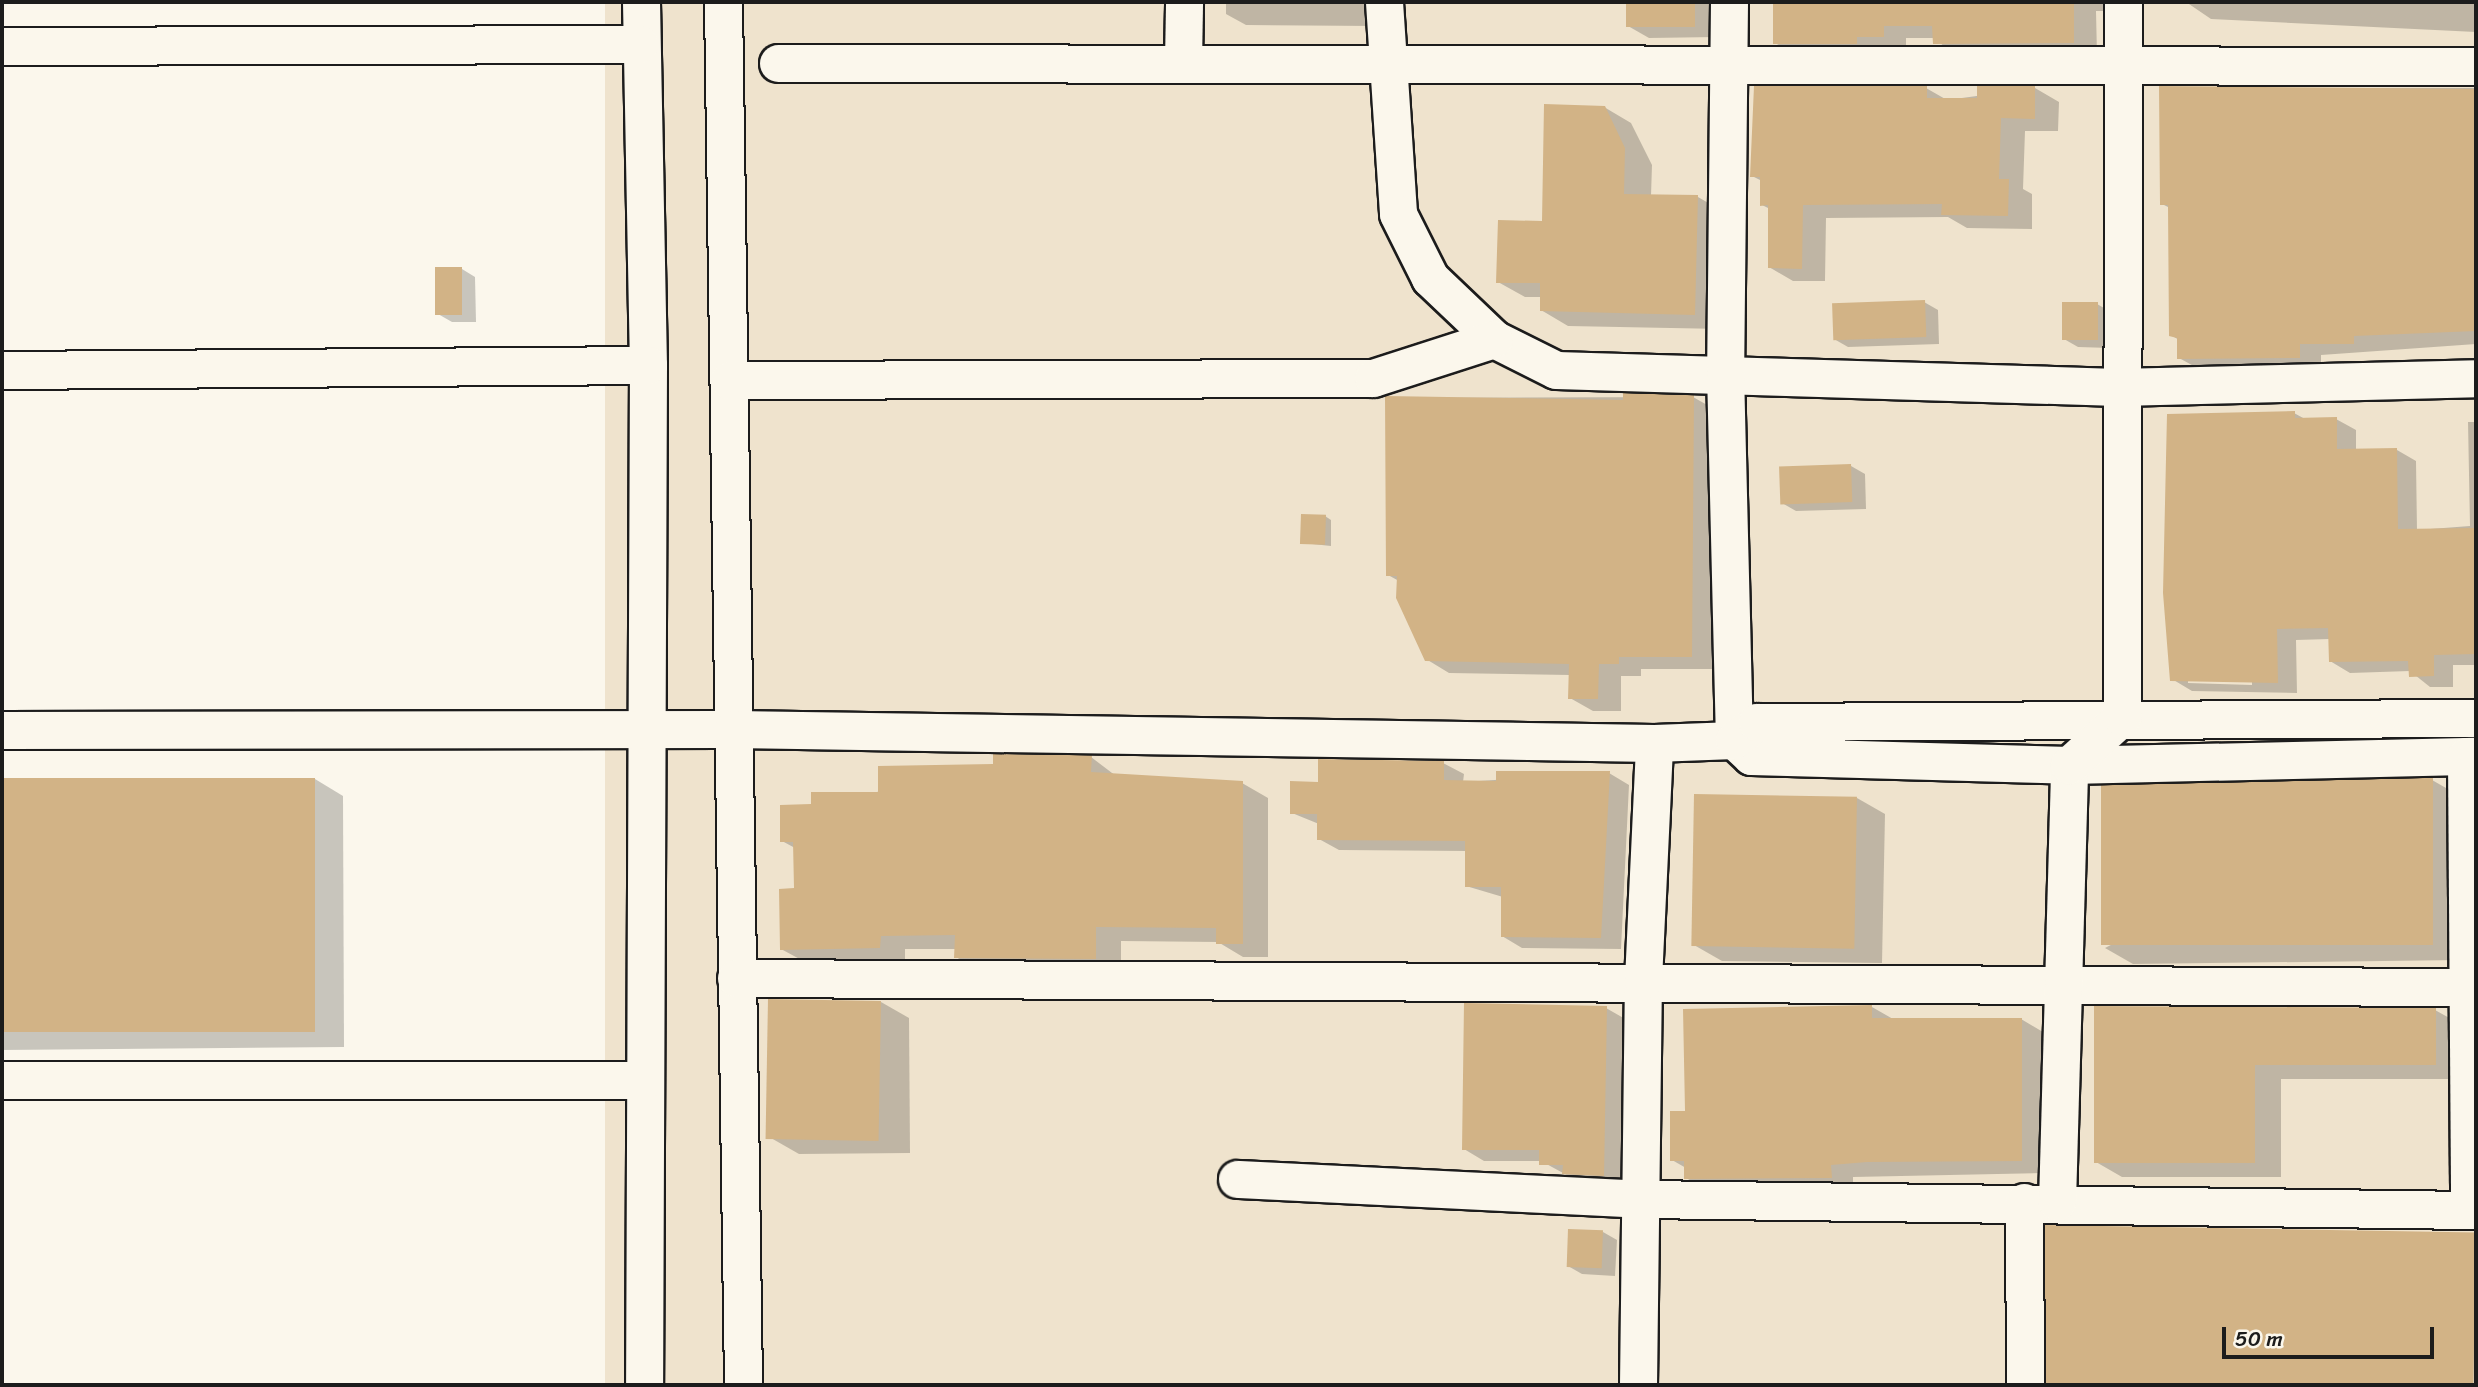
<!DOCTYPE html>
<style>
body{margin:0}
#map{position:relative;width:2478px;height:1387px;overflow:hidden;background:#fbf7ec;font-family:Sriracha,sans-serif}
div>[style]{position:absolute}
.built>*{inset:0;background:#efe3cd;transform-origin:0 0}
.shadow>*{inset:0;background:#0003;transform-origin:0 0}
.building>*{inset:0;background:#d2b386;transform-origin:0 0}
.roads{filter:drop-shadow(2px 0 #1c1c1c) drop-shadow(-2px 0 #1c1c1c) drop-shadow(0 2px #1c1c1c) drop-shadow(0 -2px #1c1c1c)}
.minor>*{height:37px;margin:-18.5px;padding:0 18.5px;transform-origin:18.5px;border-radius:18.5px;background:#fbf7ec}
span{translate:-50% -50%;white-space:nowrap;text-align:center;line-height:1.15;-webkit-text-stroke:5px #fbf7ec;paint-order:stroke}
.frame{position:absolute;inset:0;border:4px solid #1c1c1c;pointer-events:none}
.scale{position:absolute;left:2222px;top:1327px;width:212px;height:32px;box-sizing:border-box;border:4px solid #1c1c1c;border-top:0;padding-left:9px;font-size:21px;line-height:24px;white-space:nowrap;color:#1c1c1c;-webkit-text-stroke:5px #fbf7ec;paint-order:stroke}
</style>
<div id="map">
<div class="built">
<i style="left:605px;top:2px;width:1871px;height:1383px"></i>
</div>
<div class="shadow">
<i style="clip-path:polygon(1226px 2px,1375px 2px,1375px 26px,1246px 25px,1226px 14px)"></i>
<i style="clip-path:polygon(1628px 2px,1716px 2px,1716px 37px,1649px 38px,1628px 26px)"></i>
<i style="clip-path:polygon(1775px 2px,2124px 2px,2124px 11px,2096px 11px,2097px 55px,1956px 56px,1934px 38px,1906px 38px,1906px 49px,1797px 55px,1775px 43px)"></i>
<i style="clip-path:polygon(2186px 2px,2476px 2px,2476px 32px,2211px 19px)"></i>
<i style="clip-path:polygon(1926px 88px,1947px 100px,2035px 88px,2059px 102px,2058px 131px,2025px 131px,2023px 189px,2032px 194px,2032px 229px,1967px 228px,1948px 217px,1826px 218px,1825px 281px,1793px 281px,1769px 267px,1770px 209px,1762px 205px,1762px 181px,1752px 176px)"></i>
<i style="clip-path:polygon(2161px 88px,2476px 88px,2476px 344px,2321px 355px,2321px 369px,2201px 370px,2179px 358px,2179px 340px,2171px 335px,2170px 208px,2162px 204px)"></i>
<i style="clip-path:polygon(1604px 107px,1631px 123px,1652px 165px,1651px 196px,1698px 197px,1724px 212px,1722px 329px,1568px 326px,1541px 310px,1542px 297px,1525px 297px,1498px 282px,1543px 222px)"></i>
<i style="clip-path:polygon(462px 269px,475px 277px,476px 322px,452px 322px,438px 314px)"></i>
<i style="clip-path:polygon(1924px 302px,1938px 310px,1939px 344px,1848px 347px,1834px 339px)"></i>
<i style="clip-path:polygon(2097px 304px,2111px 312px,2110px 348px,2078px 347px,2064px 339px)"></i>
<i style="clip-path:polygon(1693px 397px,1716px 410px,1714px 669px,1641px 669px,1641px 676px,1621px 676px,1621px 711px,1593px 711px,1570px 698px,1570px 675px,1449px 673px,1426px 659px,1399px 581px,1388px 575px,1387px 398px)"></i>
<i style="clip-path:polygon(evenodd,2294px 413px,2305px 419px,2336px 419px,2356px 430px,2356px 451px,2397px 450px,2416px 461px,2417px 530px,2470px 526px,2468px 422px,2476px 422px,2476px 665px,2453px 665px,2453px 687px,2430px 687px,2410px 671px,2350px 673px,2330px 661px,2330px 639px,2296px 640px,2297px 693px,2192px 691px,2172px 679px,2294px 413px,2188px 679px,2252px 682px,2252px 685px,2188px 683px,2188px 679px)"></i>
<i style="clip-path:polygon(1851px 466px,1865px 474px,1866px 509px,1796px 511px,1782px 503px)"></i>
<i style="clip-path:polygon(1325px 516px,1331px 520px,1331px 546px,1303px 543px)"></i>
<i style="clip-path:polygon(1091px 757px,1116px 776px,1242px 783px,1268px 798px,1268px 957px,1243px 957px,1218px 942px,1121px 941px,1121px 972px,981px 972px,956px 957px,956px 949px,905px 949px,905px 962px,807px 963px,781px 949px,796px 890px,795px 848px,782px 841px,813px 806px,995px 766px)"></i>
<i style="clip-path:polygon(1443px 763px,1464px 774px,1463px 782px,1609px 773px,1629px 785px,1621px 949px,1522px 948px,1502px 936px,1503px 897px,1466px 886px,1467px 851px,1339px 850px,1319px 839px,1319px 824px,1292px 813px,1319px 783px)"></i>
<i style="clip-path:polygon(315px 779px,343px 796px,344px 1047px,2px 1050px,2px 783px)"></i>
<i style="clip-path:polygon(2432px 780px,2460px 796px,2462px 960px,2133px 964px,2105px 948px)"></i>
<i style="clip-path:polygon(1857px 798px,1885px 814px,1882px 963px,1722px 961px,1694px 945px)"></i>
<i style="clip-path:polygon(881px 1002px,909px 1018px,910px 1153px,799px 1154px,771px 1138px)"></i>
<i style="clip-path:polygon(1872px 1007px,1893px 1019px,2021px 1019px,2043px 1032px,2043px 1173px,1853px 1177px,1853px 1190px,1708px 1190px,1686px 1178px,1686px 1168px,1672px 1160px,1687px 1113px)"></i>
<i style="clip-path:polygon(1606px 1008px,1627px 1020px,1624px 1187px,1585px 1185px,1541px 1161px,1484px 1161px,1464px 1149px)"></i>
<i style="clip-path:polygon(2096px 1008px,2435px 1010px,2462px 1025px,2462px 1079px,2281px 1079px,2281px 1177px,2122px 1177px,2096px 1162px)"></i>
<i style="left:2047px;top:1227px;width:429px;height:158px;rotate:1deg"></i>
<i style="clip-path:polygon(1603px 1232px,1617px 1240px,1615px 1276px,1582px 1274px,1568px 1266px)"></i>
</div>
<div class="building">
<i style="left:1626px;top:2px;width:69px;height:25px"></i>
<i style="clip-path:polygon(1773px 2px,2074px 2px,2074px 43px,1933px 44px,1932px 26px,1884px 26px,1884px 37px,1857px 37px,1857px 44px,1773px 44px)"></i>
<i style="clip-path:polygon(1754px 86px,1927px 86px,1927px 98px,1977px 98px,1977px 86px,2035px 86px,2035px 119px,2001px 118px,1999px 179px,2009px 179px,2008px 216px,1941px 215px,1942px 204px,1803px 205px,1802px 269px,1768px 268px,1768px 205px,1760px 206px,1760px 177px,1750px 177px)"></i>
<i style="clip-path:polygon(2159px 86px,2476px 89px,2476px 331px,2354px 336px,2354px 344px,2300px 344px,2300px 358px,2177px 359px,2177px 338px,2169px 336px,2168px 205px,2160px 205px)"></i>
<i style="clip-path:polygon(1544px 104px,1605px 106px,1625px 148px,1624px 194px,1698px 195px,1695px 315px,1540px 311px,1540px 283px,1496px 283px,1498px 220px,1542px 221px)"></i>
<i style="left:435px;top:267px;width:27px;height:48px"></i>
<i style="left:1925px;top:300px;width:37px;height:93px;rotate:88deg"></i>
<i style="left:2062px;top:302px;width:36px;height:38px"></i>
<i style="clip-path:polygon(1623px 393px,1694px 395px,1692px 657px,1619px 657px,1619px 664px,1599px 664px,1598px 699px,1568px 699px,1569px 664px,1425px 661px,1396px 598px,1397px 576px,1386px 576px,1385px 396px,1623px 400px)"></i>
<i style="clip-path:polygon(2295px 411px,2295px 418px,2337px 417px,2337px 449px,2397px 448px,2398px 529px,2476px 528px,2476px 654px,2434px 655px,2434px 676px,2409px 677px,2408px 661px,2329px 662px,2328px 628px,2277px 629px,2278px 683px,2170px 681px,2163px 593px,2167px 414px)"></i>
<i style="left:1851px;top:464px;width:38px;height:72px;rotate:88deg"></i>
<i style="left:1301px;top:514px;width:25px;height:30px;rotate:2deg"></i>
<i style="clip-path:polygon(993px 754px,1092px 755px,1091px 772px,1243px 781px,1243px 944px,1216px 944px,1216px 928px,1096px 927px,1096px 959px,954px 958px,955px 935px,881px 936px,880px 948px,780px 950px,779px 889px,794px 888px,793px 842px,780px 842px,780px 805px,811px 804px,811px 792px,878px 792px,878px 766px,993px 764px)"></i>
<i style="clip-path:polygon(1318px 759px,1444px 761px,1444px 780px,1496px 781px,1496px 771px,1610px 771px,1601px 938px,1501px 937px,1501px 887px,1465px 887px,1465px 841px,1317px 840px,1317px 814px,1290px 814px,1290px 781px,1318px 782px)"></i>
<i style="left:315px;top:778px;width:254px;height:313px;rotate:90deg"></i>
<i style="left:2433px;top:778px;width:167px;height:332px;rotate:90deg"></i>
<i style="left:1694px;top:794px;width:163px;height:152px;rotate:1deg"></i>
<i style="left:768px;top:999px;width:113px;height:140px;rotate:1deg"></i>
<i style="clip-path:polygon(1464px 1003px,1607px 1006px,1604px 1176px,1562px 1174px,1563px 1165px,1539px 1165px,1539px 1150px,1462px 1150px)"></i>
<i style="clip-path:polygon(1872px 1005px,1872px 1018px,2022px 1018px,2022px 1161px,1867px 1162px,1831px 1165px,1832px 1178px,1684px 1179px,1684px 1161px,1670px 1161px,1670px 1111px,1685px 1111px,1683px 1009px)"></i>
<i style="clip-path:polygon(2094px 1006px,2436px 1008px,2436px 1065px,2255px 1065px,2255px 1163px,2094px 1163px)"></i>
<i style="left:2045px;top:1225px;width:431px;height:160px;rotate:1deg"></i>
<i style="left:1568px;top:1229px;width:35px;height:38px;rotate:2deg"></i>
</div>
<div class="roads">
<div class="minor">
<i style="left:641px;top:2px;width:363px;rotate:88.9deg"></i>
<i style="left:648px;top:365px;width:1020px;rotate:90.22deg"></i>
<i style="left:723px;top:2px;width:1383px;rotate:89.17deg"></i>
<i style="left:1384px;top:2px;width:212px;rotate:86.2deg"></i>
<i style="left:1398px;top:214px;width:72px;rotate:63.4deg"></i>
<i style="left:1430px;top:278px;width:88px;rotate:43.6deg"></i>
<i style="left:1494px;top:339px;width:69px;rotate:26.6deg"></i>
<i style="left:1556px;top:370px;width:562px;rotate:1.73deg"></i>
<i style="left:2118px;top:387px;width:358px;rotate:-1.4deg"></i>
<i style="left:1729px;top:2px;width:370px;rotate:90.6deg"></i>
<i style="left:1725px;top:372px;width:368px;rotate:88.6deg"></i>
<i style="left:1734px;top:740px;width:23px;rotate:43deg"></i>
<i style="left:1751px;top:756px;width:318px;rotate:1.6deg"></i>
<i style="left:2069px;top:765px;width:407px;rotate:-1.3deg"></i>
<i style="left:2px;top:46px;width:637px;rotate:-0.18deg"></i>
<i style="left:1183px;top:62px;width:60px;rotate:-89deg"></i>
<i style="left:778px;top:63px;width:1698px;rotate:0.1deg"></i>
<i style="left:2px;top:370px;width:646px;rotate:-0.44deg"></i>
<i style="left:729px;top:380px;width:644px;rotate:-0.18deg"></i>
<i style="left:1373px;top:378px;width:127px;rotate:-17.9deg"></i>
<i style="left:2px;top:730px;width:731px;rotate:-0.08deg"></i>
<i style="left:733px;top:729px;width:921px;rotate:0.87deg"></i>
<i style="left:1654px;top:743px;width:80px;rotate:-2.1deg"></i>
<i style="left:1734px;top:740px;width:29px;rotate:-38deg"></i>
<i style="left:1757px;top:722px;width:719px;rotate:-0.32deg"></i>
<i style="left:2466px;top:756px;width:454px;rotate:89.6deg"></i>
<i style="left:736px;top:978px;width:1740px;rotate:0.3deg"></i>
<i style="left:2px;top:1080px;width:643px"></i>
<i style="left:1237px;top:1179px;width:405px;rotate:2.8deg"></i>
<i style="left:1642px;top:1199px;width:834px;rotate:0.76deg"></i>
<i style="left:2024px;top:1202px;width:183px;rotate:89.7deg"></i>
<i style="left:2057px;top:1202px;width:437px;rotate:-88.4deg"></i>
<i style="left:2069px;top:765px;width:72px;rotate:-42.2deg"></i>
<i style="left:2122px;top:717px;width:715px;rotate:-89.92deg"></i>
<i style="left:1638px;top:1385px;width:405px;rotate:-89.3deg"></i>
<i style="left:1643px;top:980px;width:237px;rotate:-87.3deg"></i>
</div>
</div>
<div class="frame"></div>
<div class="scale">50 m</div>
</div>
